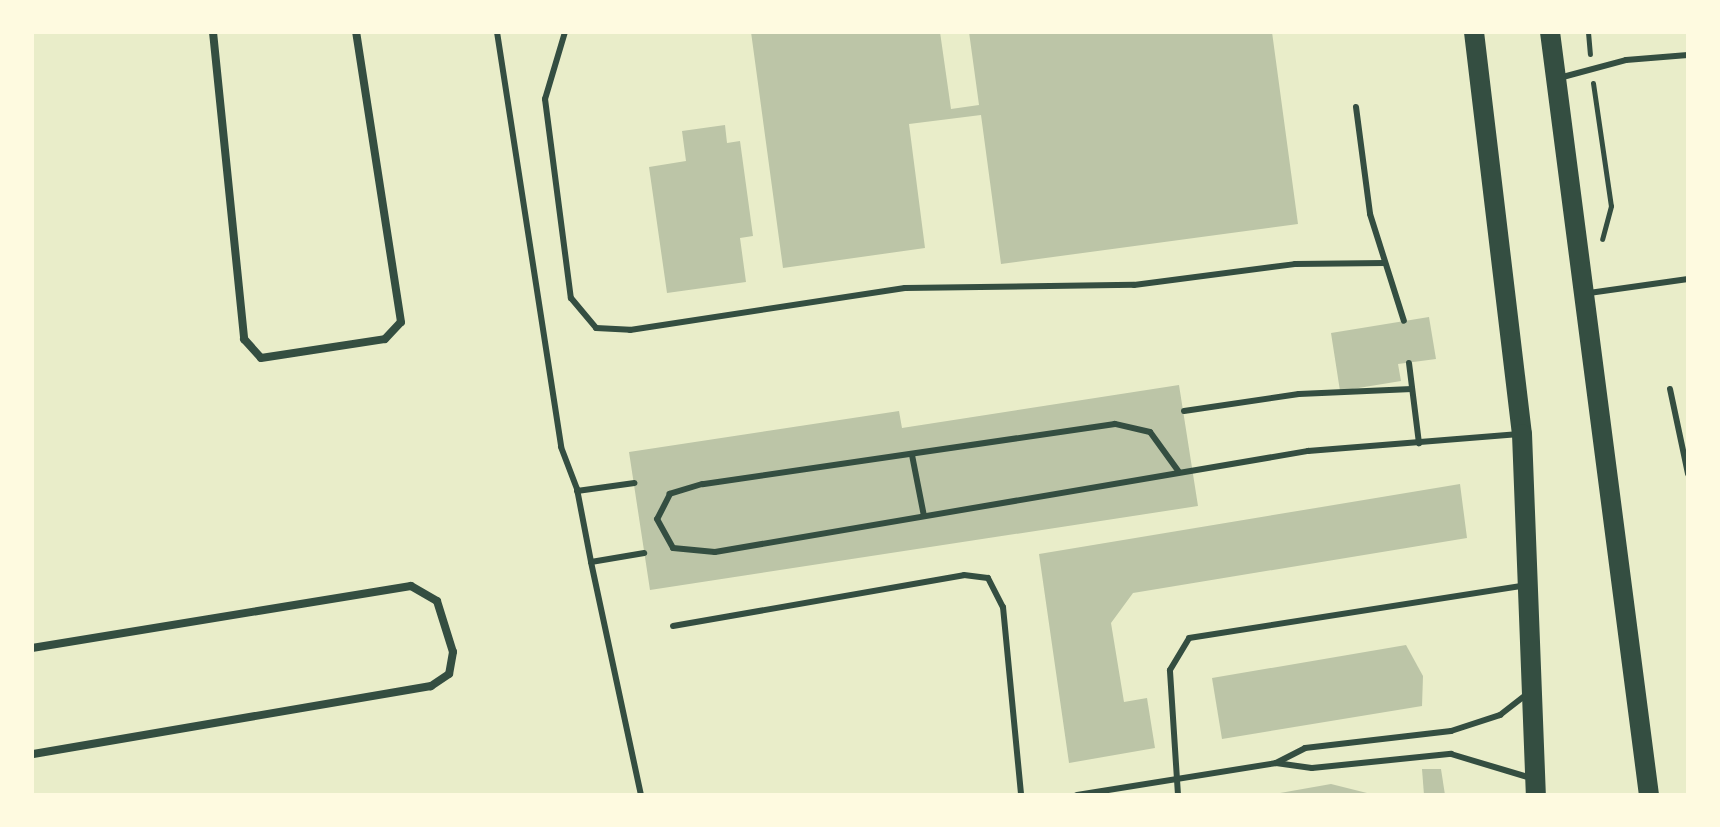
<!DOCTYPE html>
<style>
body{margin:0}
#map{position:relative;width:1720px;height:827px;overflow:hidden;background:#e9edc9;font-family:"Nunito Sans",sans-serif}
div>[style]{position:absolute}
.building>*{inset:0;background:#bcc5a7}
.path>*{height:5px;margin:-2.5px;padding:0 2.5px;transform-origin:2.5px;border-radius:2.5px;background:#344e41}
.service>*{height:6px;margin:-3px;padding:0 3px;transform-origin:3px;border-radius:3px;background:#344e41}
.minor>*{height:8px;margin:-4px;padding:0 4px;transform-origin:4px;border-radius:4px;background:#344e41}
.primary>*{height:20px;margin:-10px;padding:0 10px;transform-origin:10px;border-radius:10px;background:#344e41}
span{translate:-50% -50%;white-space:nowrap;text-align:center;line-height:1.15;-webkit-text-stroke:6px #fefae0;paint-order:stroke}
.frame{position:absolute;inset:0;border:34px solid #fefae0;pointer-events:none}
</style>
<div id="map">
<div class="building">
<i style="clip-path:polygon(751px 32px,940px 32px,951px 109px,979px 105px,969px 32px,1272px 32px,1298px 224px,1001px 264px,981px 115px,909px 124px,925px 248px,783px 268px)"></i>
<i style="clip-path:polygon(725px 125px,727px 143px,740px 141px,753px 236px,740px 238px,746px 282px,667px 293px,649px 167px,686px 161px,682px 131px)"></i>
<i style="clip-path:polygon(1429px 317px,1436px 359px,1398px 364px,1401px 381px,1340px 391px,1331px 333px)"></i>
<i style="clip-path:polygon(1179px 385px,1198px 506px,650px 590px,629px 452px,899px 411px,902px 428px)"></i>
<i style="clip-path:polygon(1460px 484px,1467px 538px,1133px 593px,1111px 623px,1124px 702px,1147px 698px,1155px 748px,1069px 763px,1039px 554px)"></i>
<i style="clip-path:polygon(1406px 645px,1423px 676px,1422px 706px,1222px 739px,1212px 678px)"></i>
<i style="clip-path:polygon(1422px 769px,1441px 769px,1445px 795px,1424px 795px)"></i>
<i style="clip-path:polygon(1331px 784px,1375px 795px,1280px 795px,1280px 793px)"></i>
</div>
<div class="path">
<i style="left:1588px;top:32px;width:22px;rotate:85deg"></i>
<i style="left:1593px;top:83px;width:124px;rotate:81.7deg"></i>
<i style="left:1611px;top:206px;width:34px;rotate:105deg"></i>
</div>
<div class="service">
<i style="left:497px;top:32px;width:420px;rotate:81.2deg"></i>
<i style="left:561px;top:447px;width:45px;rotate:69.1deg"></i>
<i style="left:577px;top:489px;width:74px;rotate:79.1deg"></i>
<i style="left:591px;top:562px;width:54px;rotate:-9.6deg"></i>
<i style="left:565px;top:32px;width:70px;rotate:106.6deg"></i>
<i style="left:545px;top:99px;width:201px;rotate:82.6deg"></i>
<i style="left:571px;top:298px;width:39px;rotate:50deg"></i>
<i style="left:596px;top:328px;width:34px;rotate:3deg"></i>
<i style="left:630px;top:330px;width:278px;rotate:-8.7deg"></i>
<i style="left:905px;top:288px;width:229px;rotate:-0.8deg"></i>
<i style="left:1134px;top:285px;width:162px;rotate:-7.4deg"></i>
<i style="left:1295px;top:264px;width:90px;rotate:-0.6deg"></i>
<i style="left:1559px;top:78px;width:69px;rotate:-15deg"></i>
<i style="left:1626px;top:60px;width:62px;rotate:-4.6deg"></i>
<i style="left:1356px;top:107px;width:108px;rotate:82.5deg"></i>
<i style="left:1370px;top:214px;width:112px;rotate:72.4deg"></i>
<i style="left:1589px;top:293px;width:100px;rotate:-8deg"></i>
<i style="left:1409px;top:363px;width:81px;rotate:82.9deg"></i>
<i style="left:1670px;top:389px;width:87px;rotate:78deg"></i>
<i style="left:1184px;top:411px;width:116px;rotate:-8.4deg"></i>
<i style="left:1299px;top:394px;width:113px;rotate:-2.5deg"></i>
<i style="left:912px;top:455px;width:62px;rotate:78.9deg"></i>
<i style="left:1179px;top:472px;width:49px;rotate:-125.9deg"></i>
<i style="left:1150px;top:432px;width:36px;rotate:-167deg"></i>
<i style="left:1115px;top:424px;width:417px;rotate:171.7deg"></i>
<i style="left:702px;top:484px;width:34px;rotate:163deg"></i>
<i style="left:670px;top:494px;width:28px;rotate:117deg"></i>
<i style="left:657px;top:519px;width:33px;rotate:61deg"></i>
<i style="left:673px;top:548px;width:42px;rotate:5.4deg"></i>
<i style="left:715px;top:552px;width:602px;rotate:-9.67deg"></i>
<i style="left:1308px;top:451px;width:212px;rotate:-4.6deg"></i>
<i style="left:577px;top:491px;width:58px;rotate:-8deg"></i>
<i style="left:591px;top:562px;width:238px;rotate:77.9deg"></i>
<i style="left:673px;top:626px;width:295px;rotate:-9.9deg"></i>
<i style="left:964px;top:575px;width:24px;rotate:7deg"></i>
<i style="left:988px;top:578px;width:33px;rotate:63deg"></i>
<i style="left:1003px;top:607px;width:189px;rotate:84.5deg"></i>
<i style="left:1276px;top:763px;width:36px;rotate:8deg"></i>
<i style="left:1312px;top:768px;width:140px;rotate:-5.8deg"></i>
<i style="left:1451px;top:754px;width:84px;rotate:16.7deg"></i>
<i style="left:1077px;top:795px;width:202px;rotate:-9.1deg"></i>
<i style="left:1276px;top:763px;width:33px;rotate:-27deg"></i>
<i style="left:1305px;top:748px;width:147px;rotate:-6.6deg"></i>
<i style="left:1451px;top:731px;width:52px;rotate:-18.1deg"></i>
<i style="left:1500px;top:715px;width:36px;rotate:-38deg"></i>
<i style="left:1178px;top:795px;width:125px;rotate:-93.7deg"></i>
<i style="left:1170px;top:670px;width:37px;rotate:-59deg"></i>
<i style="left:1189px;top:638px;width:341px;rotate:-8.9deg"></i>
</div>
<div class="minor">
<i style="left:213px;top:32px;width:309px;rotate:84.2deg"></i>
<i style="left:244px;top:339px;width:25px;rotate:48deg"></i>
<i style="left:261px;top:358px;width:125px;rotate:-8.7deg"></i>
<i style="left:385px;top:339px;width:23px;rotate:-47deg"></i>
<i style="left:401px;top:322px;width:293px;rotate:-98.8deg"></i>
<i style="left:32px;top:648px;width:384px;rotate:-9.3deg"></i>
<i style="left:411px;top:586px;width:30px;rotate:30deg"></i>
<i style="left:437px;top:601px;width:53px;rotate:72.6deg"></i>
<i style="left:453px;top:652px;width:22px;rotate:100deg"></i>
<i style="left:449px;top:674px;width:22px;rotate:146deg"></i>
<i style="left:431px;top:686px;width:405px;rotate:170.3deg"></i>
</div>
<div class="primary">
<i style="left:1474px;top:32px;width:405px;rotate:83.2deg"></i>
<i style="left:1522px;top:434px;width:361px;rotate:87.8deg"></i>
<i style="left:1550px;top:32px;width:769px;rotate:82.61deg"></i>
</div>
<div class="frame"></div>
</div>
